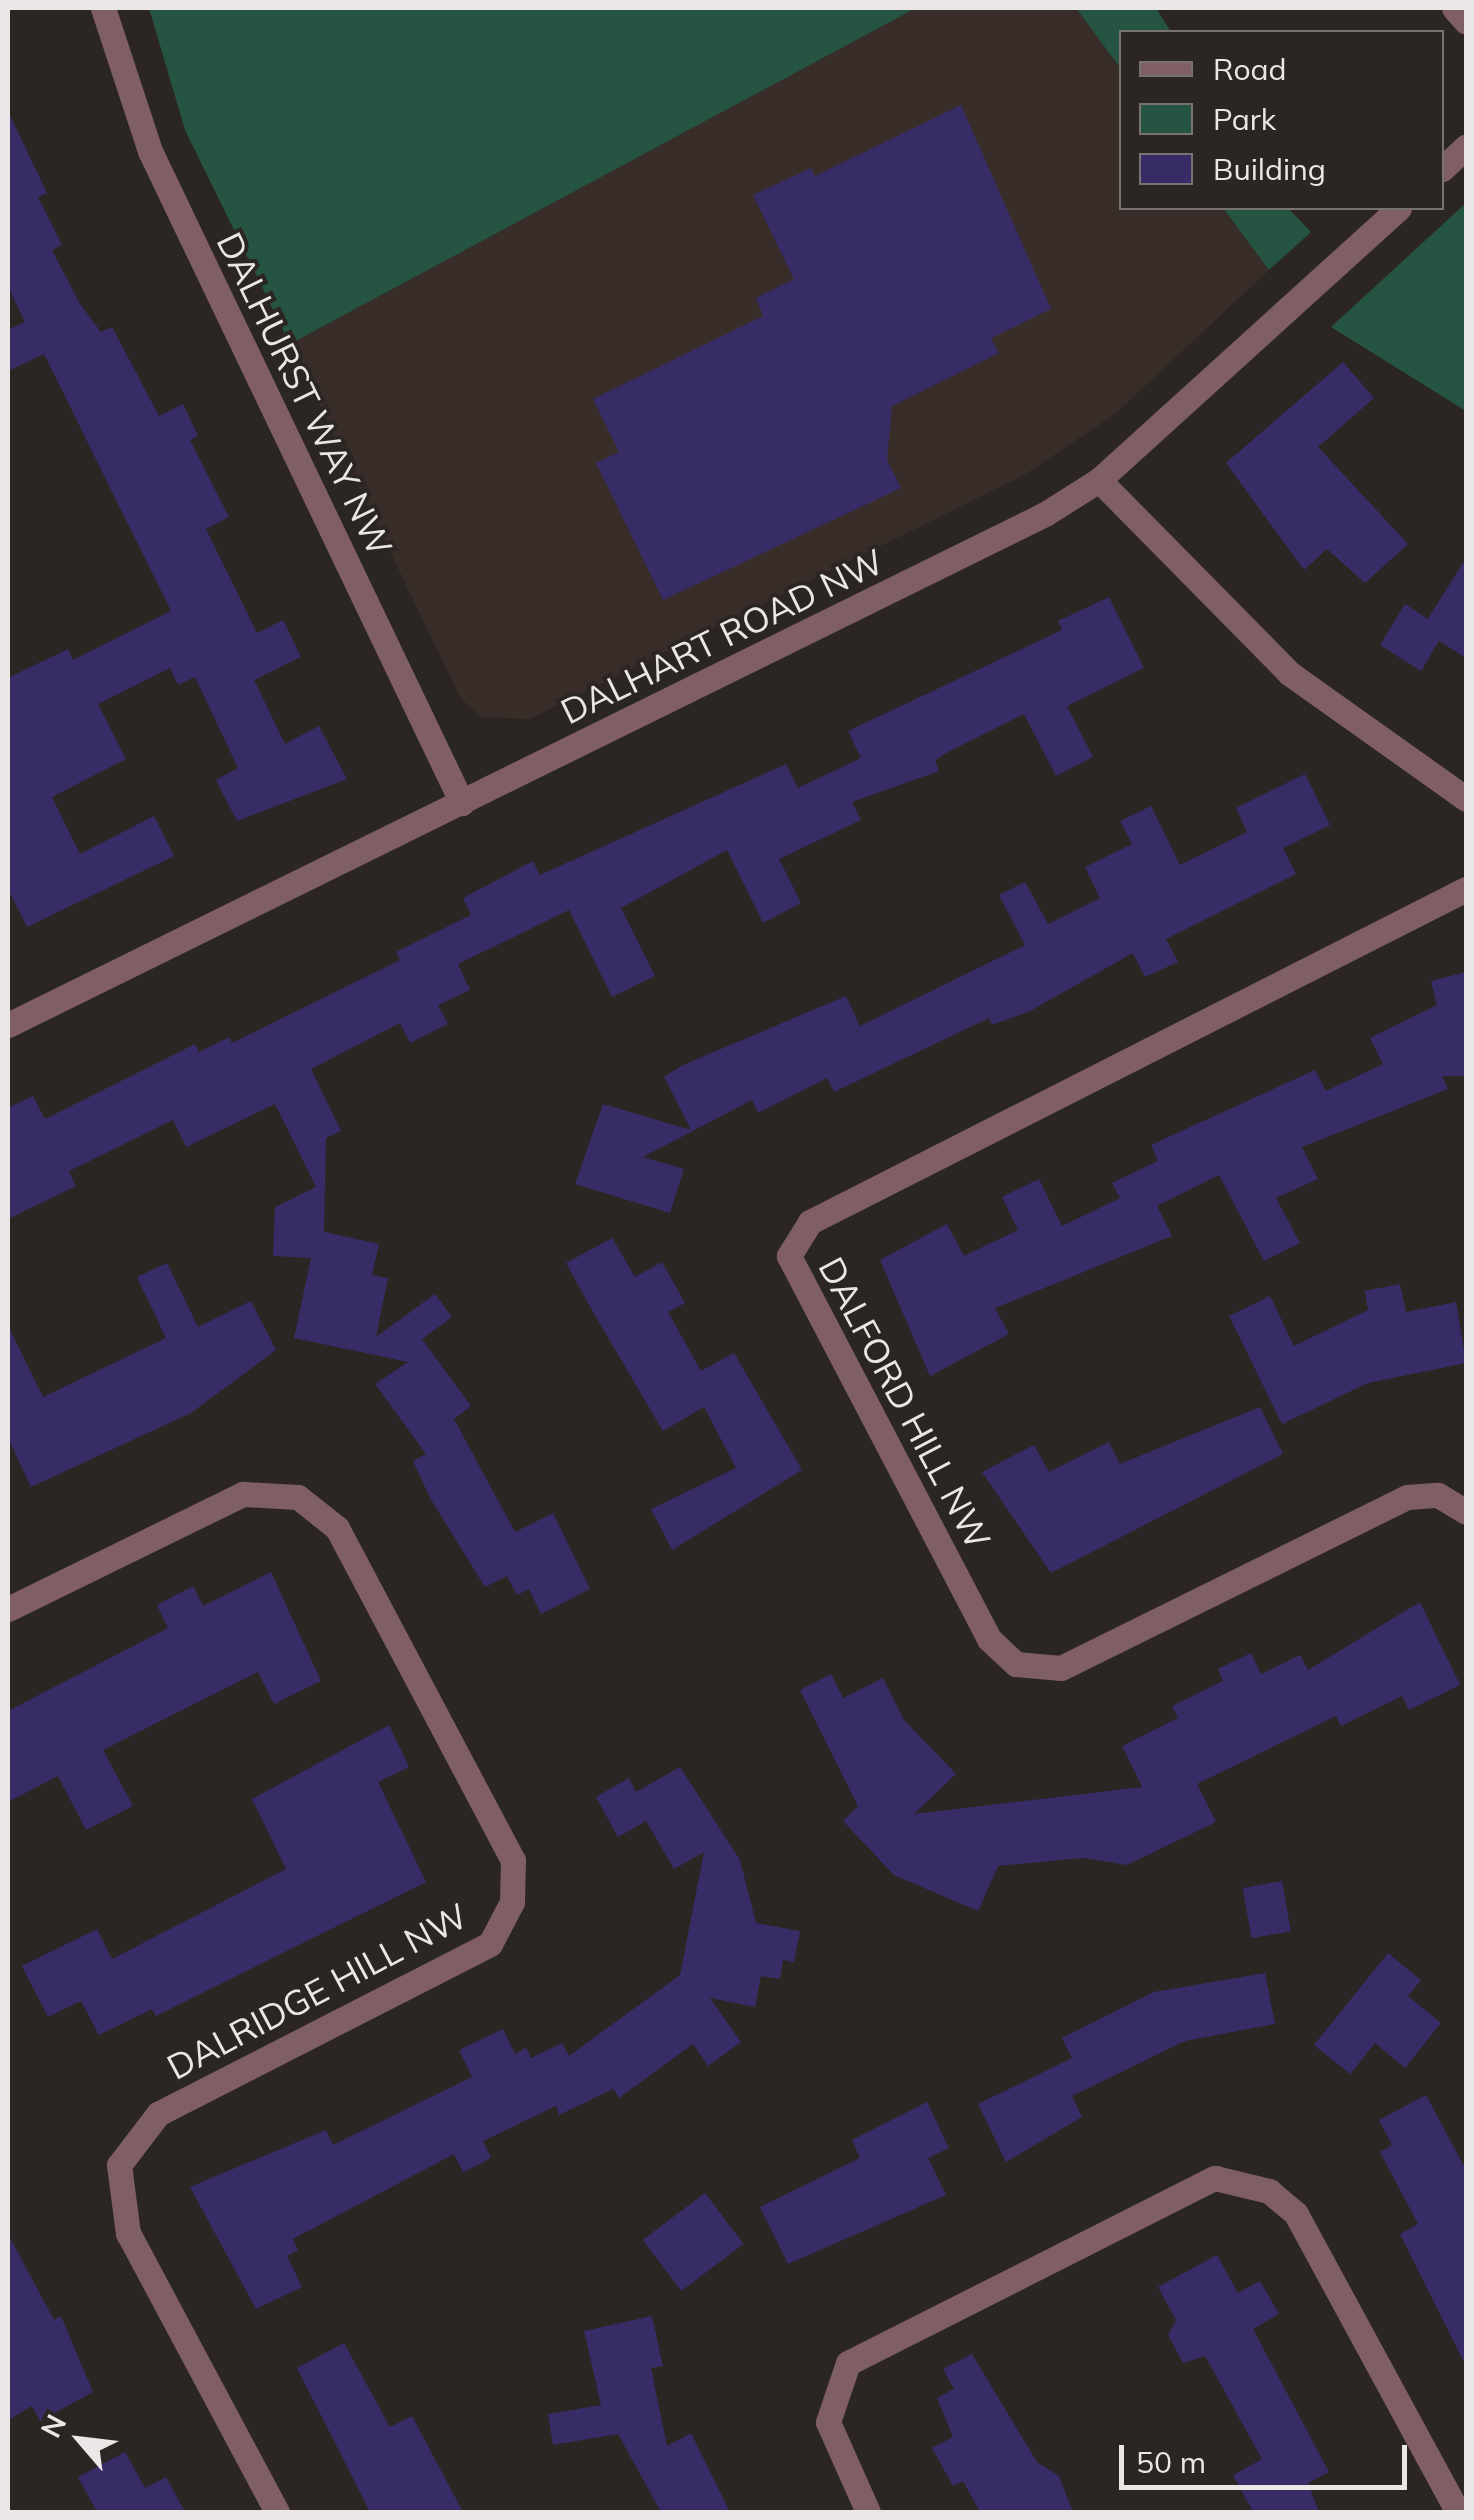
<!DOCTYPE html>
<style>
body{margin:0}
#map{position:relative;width:1474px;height:2520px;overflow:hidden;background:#2b2623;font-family:Mulish,sans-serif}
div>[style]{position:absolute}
.built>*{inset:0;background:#392d29}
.green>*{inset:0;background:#255542}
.building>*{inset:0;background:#372c66;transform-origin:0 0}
.street>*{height:25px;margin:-12.5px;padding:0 12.5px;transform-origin:12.5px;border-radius:12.5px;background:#805f64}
span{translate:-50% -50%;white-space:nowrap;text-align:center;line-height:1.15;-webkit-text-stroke:8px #2b2623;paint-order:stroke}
.street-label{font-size:35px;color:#ebe7e6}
.frame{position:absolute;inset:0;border:10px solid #ebe7e6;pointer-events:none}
.legend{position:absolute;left:1119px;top:30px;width:325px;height:180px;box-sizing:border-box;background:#2b2623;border:2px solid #787371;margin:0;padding:12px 18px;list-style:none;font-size:30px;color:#ebe7e6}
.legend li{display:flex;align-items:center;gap:20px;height:50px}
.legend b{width:50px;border:2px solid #787371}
.north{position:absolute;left:30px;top:2390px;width:100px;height:100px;-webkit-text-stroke:8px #2b2623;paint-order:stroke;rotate:298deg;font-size:28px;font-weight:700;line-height:40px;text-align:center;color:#ebe7e6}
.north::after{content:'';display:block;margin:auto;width:35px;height:45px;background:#ebe7e6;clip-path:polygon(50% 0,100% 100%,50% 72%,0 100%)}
.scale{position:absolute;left:1119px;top:2445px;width:288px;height:45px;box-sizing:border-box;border:5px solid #ebe7e6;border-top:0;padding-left:12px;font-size:30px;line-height:35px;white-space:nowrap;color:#ebe7e6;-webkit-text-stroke:8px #2b2623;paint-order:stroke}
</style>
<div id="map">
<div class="built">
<i style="clip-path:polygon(916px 8px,1076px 8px,1121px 69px,1122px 208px,1223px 208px,1269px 270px,1115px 414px,1026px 474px,530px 719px,481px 717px,461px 699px,290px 344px)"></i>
</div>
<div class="green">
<i style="clip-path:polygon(149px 8px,916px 8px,290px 344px,185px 130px)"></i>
<i style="clip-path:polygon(1076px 8px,1156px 8px,1171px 32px,1122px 32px,1121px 69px)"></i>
<i style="clip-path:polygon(1466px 203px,1466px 411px,1331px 327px)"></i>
<i style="clip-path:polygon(1223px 208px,1288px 208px,1311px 232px,1269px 270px)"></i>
</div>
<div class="building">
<i style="clip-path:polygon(961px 105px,1051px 309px,991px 338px,999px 353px,892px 406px,887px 460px,901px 488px,663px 600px,596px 463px,619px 452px,593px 399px,763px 316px,756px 298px,794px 279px,753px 195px,811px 168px,815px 176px)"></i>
<i style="clip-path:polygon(8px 111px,47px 193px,38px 197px,62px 245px,52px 250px,80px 304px,101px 332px,112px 327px,159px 416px,183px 404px,198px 436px,190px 440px,229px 517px,206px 529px,257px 633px,283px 620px,301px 657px,254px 680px,285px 744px,319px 726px,347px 779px,237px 821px,216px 780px,238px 768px,195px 677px,178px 685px,170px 668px,98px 704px,126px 759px,52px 797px,80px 854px,154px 816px,174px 856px,27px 927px,8px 889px,8px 678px,68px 649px,73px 660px,171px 611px,44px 354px,8px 371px,8px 330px,25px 322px,8px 287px)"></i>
<i style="clip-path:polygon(1343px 362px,1374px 398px,1318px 447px,1408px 544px,1365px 583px,1327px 549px,1304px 570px,1226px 463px)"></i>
<i style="clip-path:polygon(1466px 558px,1466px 658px,1439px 641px,1421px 671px,1380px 645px,1405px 604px,1428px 619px)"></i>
<i style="clip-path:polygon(1109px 597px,1144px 668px,1067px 706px,1093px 757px,1056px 776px,1024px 714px,946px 753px,935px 761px,939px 771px,852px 802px,861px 820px,779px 859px,801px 903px,763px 923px,727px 850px,621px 908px,655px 976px,612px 997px,569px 910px,458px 964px,470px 990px,438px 1005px,448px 1024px,410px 1043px,400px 1023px,311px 1069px,341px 1131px,326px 1138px,324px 1232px,379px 1244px,372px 1275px,388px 1278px,376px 1337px,435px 1294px,452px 1317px,422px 1339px,471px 1406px,454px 1419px,515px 1532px,553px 1513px,590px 1589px,541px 1614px,529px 1589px,517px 1595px,507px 1576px,485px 1587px,430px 1498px,413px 1461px,426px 1454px,375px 1384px,408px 1362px,294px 1338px,311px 1258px,273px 1256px,275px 1207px,316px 1187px,275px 1104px,186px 1147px,173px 1120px,69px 1171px,76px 1186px,8px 1219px,8px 1108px,33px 1096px,45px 1119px,195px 1044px,199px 1052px,229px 1037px,232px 1043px,400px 960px,396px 952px,471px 915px,463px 898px,533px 861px,540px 875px,786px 764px,798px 788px,861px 758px,848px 731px,1062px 630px,1058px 621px)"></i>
<i style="clip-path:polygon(1305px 774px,1330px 825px,1283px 848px,1296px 874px,1166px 939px,1178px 962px,1145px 977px,1133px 953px,1030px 1011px,992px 1025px,989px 1018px,834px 1092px,827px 1078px,758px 1113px,752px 1100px,643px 1157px,684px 1169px,670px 1213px,575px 1184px,603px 1104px,691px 1130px,664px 1077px,683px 1065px,846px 996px,860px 1026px,1025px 945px,999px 895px,1025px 882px,1048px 924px,1100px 898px,1085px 867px,1132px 844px,1120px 821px,1151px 806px,1180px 865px,1247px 832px,1236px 808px)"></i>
<i style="clip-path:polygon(1466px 972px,1466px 1076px,1442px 1076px,1448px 1089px,1302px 1147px,1318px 1179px,1276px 1198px,1300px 1243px,1264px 1261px,1219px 1175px,1157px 1206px,1172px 1236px,995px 1308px,1009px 1334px,930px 1376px,880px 1260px,947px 1224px,964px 1256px,1018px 1230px,1002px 1197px,1039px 1179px,1062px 1226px,1120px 1198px,1112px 1183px,1158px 1161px,1151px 1145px,1315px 1070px,1326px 1091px,1383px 1064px,1370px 1038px,1437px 1005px,1431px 981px)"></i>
<i style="clip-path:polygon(612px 1238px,635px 1277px,662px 1262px,685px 1303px,668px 1312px,701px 1371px,734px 1353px,802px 1470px,672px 1550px,651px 1509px,736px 1468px,704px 1407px,663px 1431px,593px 1312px,566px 1263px)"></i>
<i style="clip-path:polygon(167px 1263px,198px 1327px,251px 1301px,276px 1350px,191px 1413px,31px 1487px,8px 1438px,8px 1326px,43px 1397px,166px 1338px,137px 1277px)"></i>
<i style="clip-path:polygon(1400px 1284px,1406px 1312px,1456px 1302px,1466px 1363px,1368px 1383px,1282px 1424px,1229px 1316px,1270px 1296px,1294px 1346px,1368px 1310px,1365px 1291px)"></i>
<i style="clip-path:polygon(1260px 1407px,1283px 1454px,1051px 1573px,982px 1472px,1034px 1445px,1049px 1472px,1109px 1442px,1120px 1464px)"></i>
<i style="clip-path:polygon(271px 1572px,321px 1681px,274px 1704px,258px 1672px,103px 1750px,133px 1806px,86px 1830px,58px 1776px,8px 1802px,8px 1711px,168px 1628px,157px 1605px,193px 1586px,203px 1606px)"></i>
<i style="clip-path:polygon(1420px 1602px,1460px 1685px,1409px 1710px,1402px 1696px,1341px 1726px,1336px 1716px,1197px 1784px,1216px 1822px,1127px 1865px,1083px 1858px,998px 1866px,978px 1911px,894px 1875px,843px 1821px,858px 1806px,800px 1690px,831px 1674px,843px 1698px,883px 1678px,904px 1720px,956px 1774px,914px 1814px,1142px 1787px,1122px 1746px,1178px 1718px,1172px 1706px,1223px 1681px,1218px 1669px,1251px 1653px,1261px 1674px,1300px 1655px,1308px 1670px)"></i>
<i style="clip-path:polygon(389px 1725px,409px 1767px,378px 1782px,426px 1882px,156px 2016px,152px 2009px,99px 2035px,81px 2001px,48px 2017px,22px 1966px,97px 1929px,112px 1959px,286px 1869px,252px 1799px)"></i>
<i style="clip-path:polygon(680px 1767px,740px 1860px,756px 1923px,800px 1931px,794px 1962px,783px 1960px,780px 1979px,761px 1976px,755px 2007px,710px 1998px,741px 2042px,708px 2066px,693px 2044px,619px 2098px,613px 2089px,559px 2115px,556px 2106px,483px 2141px,491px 2158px,476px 2166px,463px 2172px,454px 2154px,293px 2239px,298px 2250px,287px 2256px,302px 2287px,256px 2309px,190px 2187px,326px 2130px,333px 2145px,472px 2077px,459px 2050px,503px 2029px,515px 2054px,526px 2048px,531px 2058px,562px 2043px,569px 2056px,680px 1975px,704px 1852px,674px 1869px,646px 1821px,618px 1837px,596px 1797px,629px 1778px,636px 1792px)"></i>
<i style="left:1282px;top:1881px;width:51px;height:40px;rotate:80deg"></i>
<i style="clip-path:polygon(1388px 1953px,1421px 1980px,1408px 1996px,1441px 2023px,1405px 2068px,1375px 2043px,1350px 2074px,1314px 2045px)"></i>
<i style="clip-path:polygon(1265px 1973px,1275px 2024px,1185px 2041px,1072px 2096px,1082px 2117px,1006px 2162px,978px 2104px,1072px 2058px,1062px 2038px,1154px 1992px)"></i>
<i style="clip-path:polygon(1426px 2095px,1466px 2170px,1466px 2366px,1400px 2234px,1418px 2224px,1380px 2152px,1392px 2145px,1379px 2120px)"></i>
<i style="clip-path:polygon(927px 2102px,949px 2148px,928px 2158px,946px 2195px,788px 2264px,760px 2207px,860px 2158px,852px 2140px)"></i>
<i style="left:705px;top:2193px;width:64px;height:78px;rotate:53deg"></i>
<i style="clip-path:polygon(8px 2234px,54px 2320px,61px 2316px,93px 2392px,40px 2421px,32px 2406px,8px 2420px)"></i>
<i style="clip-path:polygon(1217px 2255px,1238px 2293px,1260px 2281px,1279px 2314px,1253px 2329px,1329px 2472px,1308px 2483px,1319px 2512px,1253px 2512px,1233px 2475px,1262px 2459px,1205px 2356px,1183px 2363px,1168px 2335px,1176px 2320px,1158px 2287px)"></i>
<i style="clip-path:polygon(652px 2316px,663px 2366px,651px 2368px,667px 2446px,691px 2433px,730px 2512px,661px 2512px,618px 2434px,553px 2445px,548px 2414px,601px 2405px,584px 2331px)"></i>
<i style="clip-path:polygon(344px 2343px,390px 2427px,412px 2416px,463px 2512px,370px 2512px,297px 2368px)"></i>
<i style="clip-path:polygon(972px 2354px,1037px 2462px,1059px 2476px,1073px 2512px,980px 2512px,963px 2481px,953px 2486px,932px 2448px,953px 2437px,937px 2398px,954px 2389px,943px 2369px)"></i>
<i style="clip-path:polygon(125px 2452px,145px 2488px,166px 2477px,185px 2512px,97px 2512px,78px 2477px)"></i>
</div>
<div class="street">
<i style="left:103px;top:8px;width:151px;rotate:71.8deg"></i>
<i style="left:150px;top:151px;width:723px;rotate:64.43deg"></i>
<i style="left:1454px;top:8px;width:18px;rotate:49deg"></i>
<i style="left:1442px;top:169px;width:33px;rotate:-43deg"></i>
<i style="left:1099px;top:480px;width:271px;rotate:45.4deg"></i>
<i style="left:1289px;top:673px;width:217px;rotate:35.4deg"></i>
<i style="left:1466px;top:889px;width:736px;rotate:153.09deg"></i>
<i style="left:810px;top:1222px;width:40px;rotate:122deg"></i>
<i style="left:789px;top:1256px;width:432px;rotate:62.4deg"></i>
<i style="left:989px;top:1639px;width:37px;rotate:43deg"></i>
<i style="left:1016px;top:1664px;width:45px;rotate:5.1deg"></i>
<i style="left:1061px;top:1668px;width:386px;rotate:-26.3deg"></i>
<i style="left:1407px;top:1497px;width:31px;rotate:-4deg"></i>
<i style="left:1438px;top:1495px;width:33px;rotate:31deg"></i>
<i style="left:8px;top:1025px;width:1156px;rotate:-26.23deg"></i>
<i style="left:1045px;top:514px;width:64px;rotate:-32.2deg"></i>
<i style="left:1099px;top:480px;width:405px;rotate:-42.2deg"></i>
<i style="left:8px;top:1609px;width:262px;rotate:-26.1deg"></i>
<i style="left:243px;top:1494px;width:55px;rotate:3.1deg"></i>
<i style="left:298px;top:1497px;width:50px;rotate:38.5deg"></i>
<i style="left:337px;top:1528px;width:376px;rotate:62.1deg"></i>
<i style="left:513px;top:1860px;width:42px;rotate:91.4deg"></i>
<i style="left:512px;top:1902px;width:47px;rotate:117.6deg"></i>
<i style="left:490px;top:1944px;width:373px;rotate:152.9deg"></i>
<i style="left:158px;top:2114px;width:64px;rotate:127.4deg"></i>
<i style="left:119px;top:2165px;width:69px;rotate:82.5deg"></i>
<i style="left:128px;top:2233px;width:316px;rotate:61.9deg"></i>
<i style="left:868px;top:2512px;width:98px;rotate:-114deg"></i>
<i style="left:828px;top:2422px;width:62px;rotate:-71.3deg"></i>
<i style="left:848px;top:2363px;width:411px;rotate:-26.8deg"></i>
<i style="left:1215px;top:2178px;width:56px;rotate:13.5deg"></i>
<i style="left:1269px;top:2191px;width:35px;rotate:40deg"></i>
<i style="left:1296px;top:2214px;width:339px;rotate:61.5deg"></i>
</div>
<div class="street-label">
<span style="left:305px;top:394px;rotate:64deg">DALHURST WAY NW</span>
<span style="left:722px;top:636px;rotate:-26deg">DALHART ROAD NW</span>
<span style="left:905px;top:1403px;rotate:62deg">DALFORD HILL NW</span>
<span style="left:317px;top:1991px;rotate:-28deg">DALRIDGE HILL NW</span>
</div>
<div class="frame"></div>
<ul class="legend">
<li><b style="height:12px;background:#805f64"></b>Road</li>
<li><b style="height:28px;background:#255542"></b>Park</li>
<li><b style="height:28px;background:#372c66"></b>Building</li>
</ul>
<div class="north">N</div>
<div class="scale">50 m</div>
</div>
